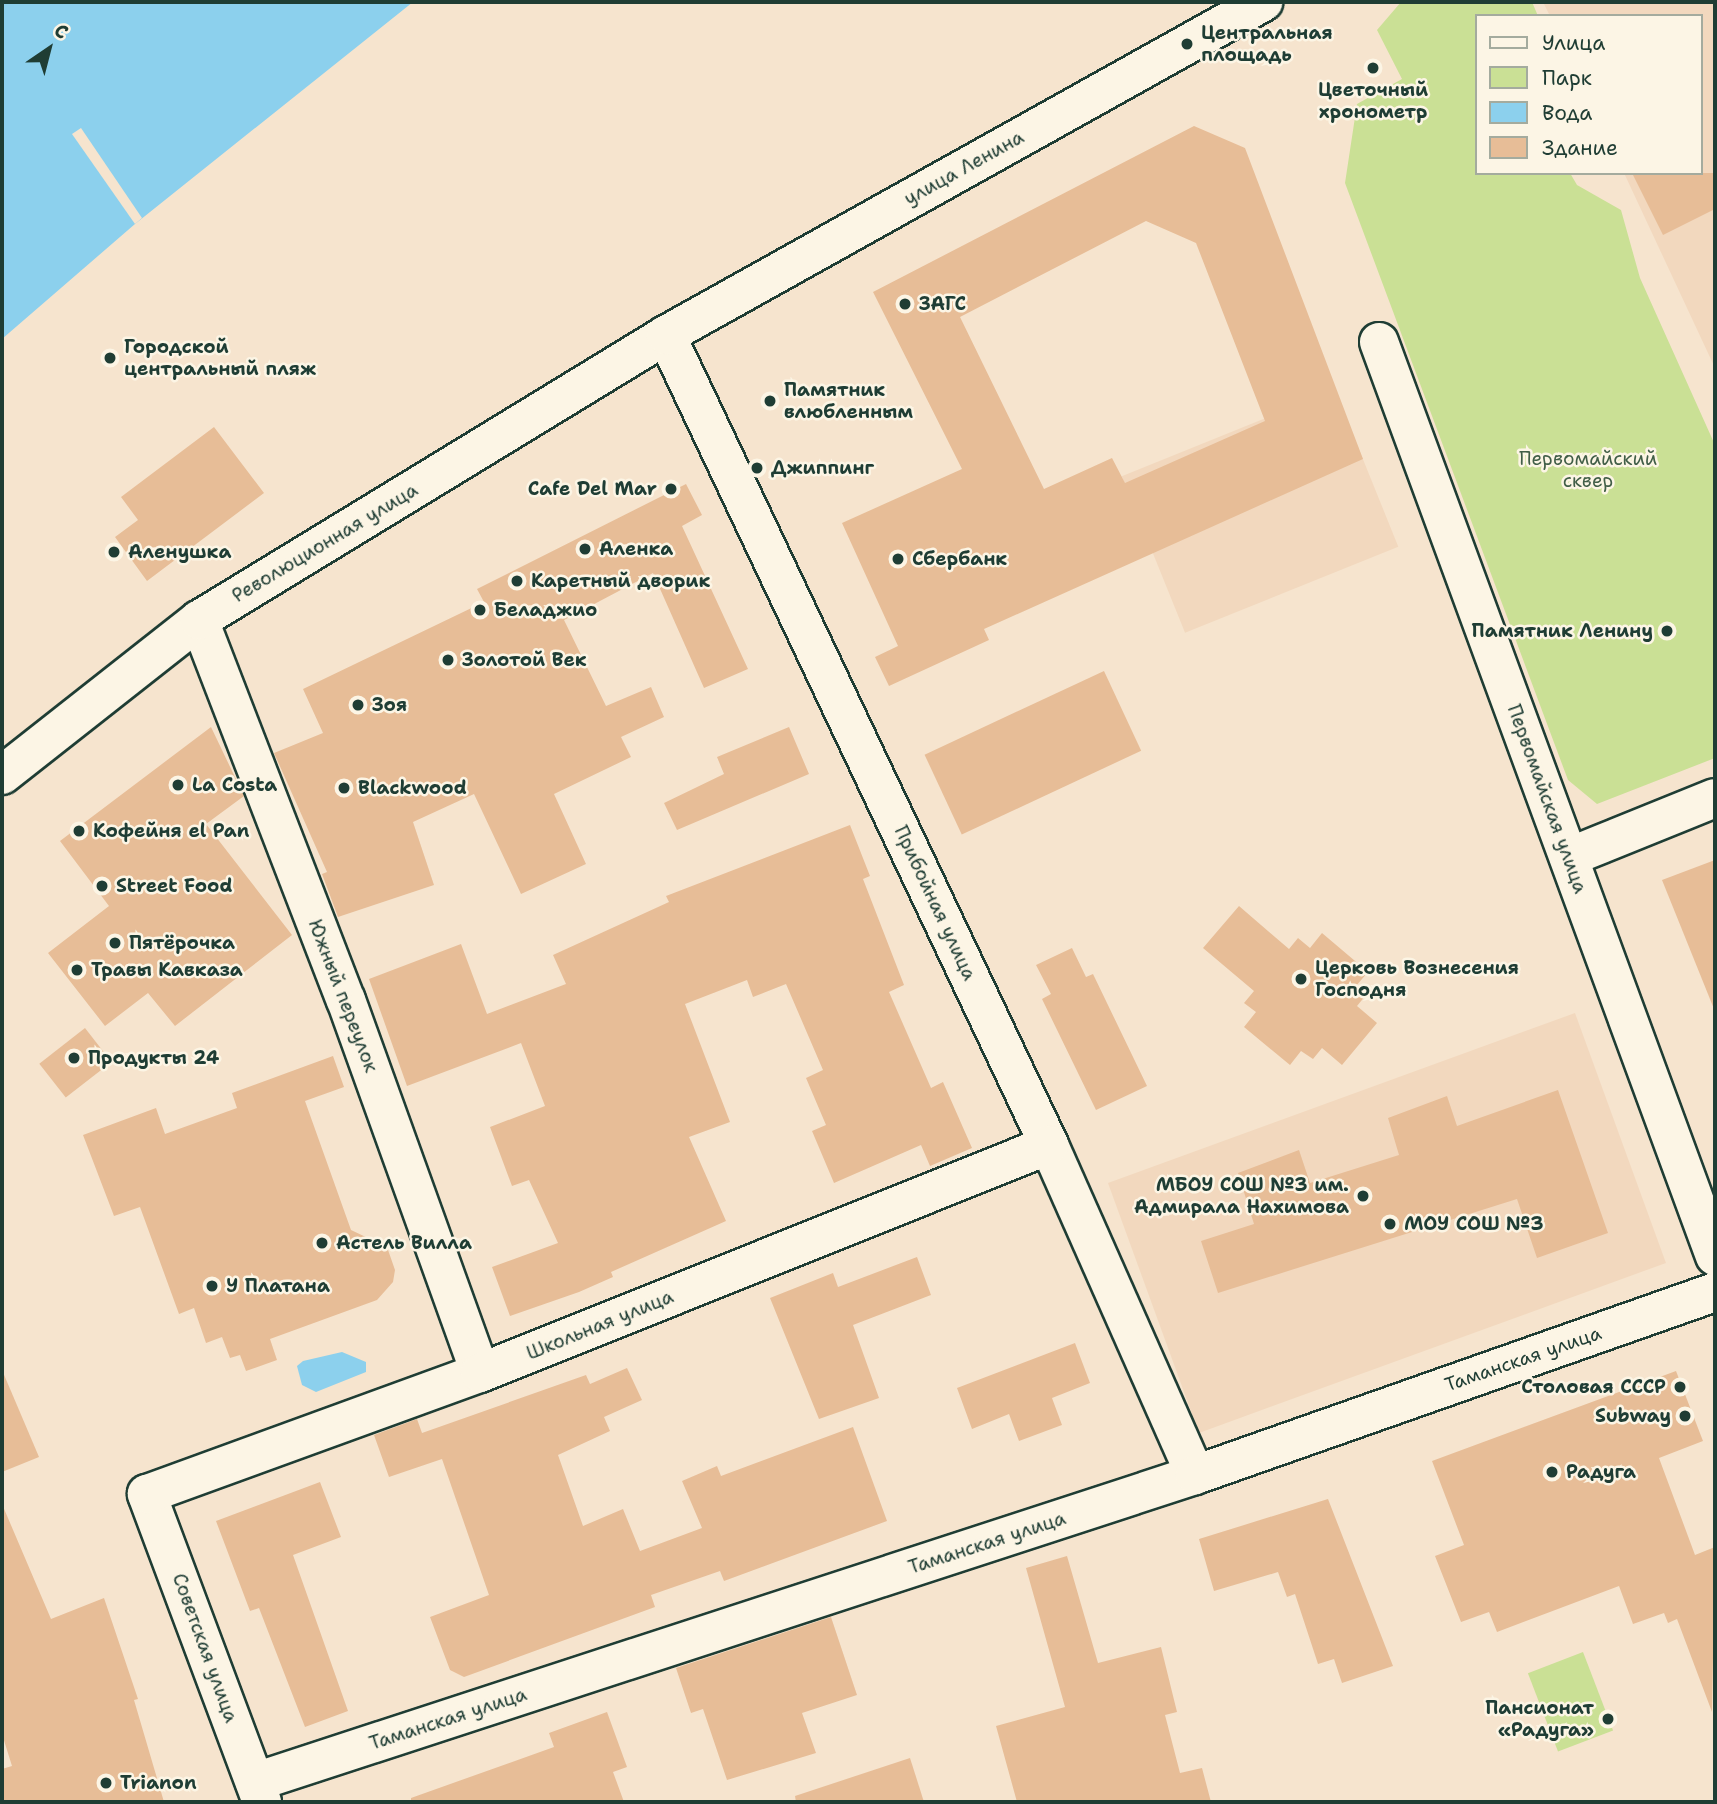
<!DOCTYPE html>
<meta charset="utf-8">
<style>
body{margin:0}
#map{position:relative;width:1717px;height:1804px;overflow:hidden;background:#f6e4ce;font-family:"Shantell Sans",sans-serif}
div>[style]{position:absolute}
.built>*{inset:0;background:#f2d8be;transform-origin:0 0}
.green>*{inset:0;background:#cae095;transform-origin:0 0}
.water>*{inset:0;background:#8cd0ed}
.pier>*{inset:0;background:#f6e4ce}
.building>*{inset:0;background:#e7bd97;transform-origin:0 0}
.roads{filter:drop-shadow(2px 0 #1f3d34) drop-shadow(-2px 0 #1f3d34) drop-shadow(0 2px #1f3d34) drop-shadow(0 -2px #1f3d34)}
.minor>*{height:38px;margin:-19px;padding:0 19px;transform-origin:19px;border-radius:19px;background:#fcf5e5}
.dots>*{width:19px;height:19px;translate:-50% -50%;box-sizing:border-box;border:4px solid #fcf5e5;border-radius:50%}
span{translate:-50% -50%;white-space:nowrap;text-align:center;line-height:1.15;-webkit-text-stroke:5px #fcf5e5;paint-order:stroke}
.poi-label{font-size:19px;color:#1f3d34;font-weight:700}
.left{translate:0 -50%;text-align:left}
.right{translate:-100% -50%;text-align:right}
.street-label{font-size:19px;color:#1f3d34}
.park-label{font-size:19px;color:#415e47}
.frame{position:absolute;inset:0;border:4px solid #1f3d34;pointer-events:none}
.legend{position:absolute;left:1475px;top:14px;width:228px;height:161px;box-sizing:border-box;background:#fcf5e5;border:2px solid #a4ab9e;margin:0;padding:9px 12px;list-style:none;font-size:21px;color:#1f3d34}
.legend li{display:flex;align-items:center;gap:14px;height:35px}
.legend b{width:35px;border:2px solid #a4ab9e}
.north{position:absolute;left:14px;top:14px;width:70px;height:70px;-webkit-text-stroke:5px #fcf5e5;paint-order:stroke;rotate:35deg;font-size:19px;font-weight:700;line-height:28px;text-align:center;color:#1f3d34}
.north::after{content:'';display:block;margin:auto;width:24px;height:32px;background:#1f3d34;clip-path:polygon(50% 0,100% 100%,50% 72%,0 100%)}
</style>
<div id="map">
<div class="built">
<i style="clip-path:polygon(1543px 2px,1715px 2px,1715px 368px,1624px 173px,1701px 173px,1701px 16px,1550px 16px)"></i>
<i style="left:1335px;top:390px;width:169px;height:230px;rotate:68deg"></i>
<i style="left:1575px;top:1013px;width:266px;height:497px;rotate:70deg"></i>
</div>
<div class="green">
<i style="clip-path:polygon(1401px 2px,1532px 2px,1538px 16px,1477px 16px,1477px 173px,1570px 173px,1577px 185px,1621px 210px,1640px 278px,1715px 445px,1715px 758px,1597px 804px,1568px 780px,1345px 183px,1357px 104px,1402px 79px,1377px 30px)"></i>
<i style="left:1583px;top:1652px;width:84px;height:59px;rotate:69deg"></i>
</div>
<div class="water">
<i style="clip-path:polygon(2px 2px,413px 2px,135px 224px,2px 339px)"></i>
<i style="clip-path:polygon(342px 1352px,366px 1362px,366px 1372px,316px 1392px,302px 1385px,297px 1366px,303px 1361px)"></i>
</div>
<div class="pier">
<i style="clip-path:polygon(81px 128px,142px 218px,135px 224px,72px 134px)"></i>
</div>
<div class="building">
<i style="clip-path:polygon(evenodd,1194px 126px,1245px 148px,1363px 459px,984px 629px,989px 640px,889px 686px,875px 657px,898px 646px,842px 523px,962px 469px,873px 292px,1194px 126px,1146px 221px,1196px 243px,1265px 421px,1125px 483px,1112px 458px,1044px 489px,960px 317px,1146px 221px)"></i>
<i style="clip-path:polygon(1632px 173px,1715px 173px,1715px 209px,1663px 235px)"></i>
<i style="clip-path:polygon(214px 427px,264px 493px,147px 581px,115px 537px,138px 520px,121px 497px)"></i>
<i style="clip-path:polygon(686px 484px,702px 515px,682px 526px,748px 669px,704px 688px,653px 573px,564px 620px,606px 706px,651px 687px,664px 717px,621px 737px,631px 757px,554px 794px,586px 864px,521px 894px,474px 794px,413px 822px,434px 885px,338px 917px,322px 874px,327px 872px,274px 753px,323px 733px,303px 689px,484px 602px,477px 589px)"></i>
<i style="left:1104px;top:671px;width:88px;height:198px;rotate:65deg"></i>
<i style="clip-path:polygon(211px 727px,244px 796px,206px 824px,292px 935px,175px 1026px,148px 993px,105px 1026px,48px 953px,109px 906px,60px 841px)"></i>
<i style="clip-path:polygon(789px 727px,809px 774px,677px 830px,664px 803px,724px 774px,717px 757px)"></i>
<i style="clip-path:polygon(850px 825px,870px 876px,863px 879px,904px 985px,889px 992px,931px 1088px,943px 1082px,972px 1148px,930px 1166px,921px 1145px,834px 1183px,812px 1131px,826px 1125px,806px 1078px,823px 1070px,786px 984px,753px 997px,747px 980px,685px 1004px,730px 1122px,689px 1137px,726px 1221px,611px 1272px,613px 1277px,579px 1292px,510px 1316px,492px 1267px,558px 1243px,529px 1180px,512px 1186px,490px 1127px,545px 1106px,521px 1043px,407px 1086px,369px 979px,461px 944px,487px 1014px,566px 984px,553px 955px,669px 902px,666px 896px)"></i>
<i style="clip-path:polygon(1715px 860px,1715px 1009px,1714px 1009px,1662px 880px)"></i>
<i style="clip-path:polygon(1239px 906px,1289px 949px,1298px 938px,1310px 948px,1322px 933px,1368px 972px,1356px 986px,1366px 995px,1357px 1006px,1377px 1023px,1342px 1065px,1322px 1048px,1313px 1059px,1301px 1051px,1290px 1065px,1244px 1027px,1256px 1012px,1244px 1003px,1254px 991px,1203px 948px)"></i>
<i style="clip-path:polygon(1072px 948px,1086px 977px,1093px 974px,1147px 1086px,1096px 1110px,1042px 999px,1051px 994px,1036px 965px)"></i>
<i style="left:85px;top:1028px;width:43px;height:58px;rotate:52deg"></i>
<i style="clip-path:polygon(333px 1056px,344px 1087px,305px 1101px,351px 1230px,387px 1247px,395px 1270px,393px 1282px,377px 1300px,270px 1339px,277px 1360px,246px 1371px,240px 1355px,230px 1358px,222px 1337px,206px 1343px,194px 1308px,179px 1314px,140px 1207px,114px 1216px,83px 1135px,156px 1108px,165px 1134px,237px 1108px,232px 1093px)"></i>
<i style="clip-path:polygon(1558px 1090px,1608px 1233px,1537px 1258px,1517px 1199px,1218px 1293px,1201px 1241px,1254px 1224px,1238px 1173px,1299px 1150px,1310px 1183px,1399px 1155px,1388px 1118px,1447px 1096px,1457px 1126px)"></i>
<i style="clip-path:polygon(917px 1257px,931px 1295px,853px 1325px,879px 1398px,819px 1419px,770px 1298px,833px 1273px,838px 1287px)"></i>
<i style="clip-path:polygon(1075px 1343px,1090px 1383px,1052px 1398px,1062px 1425px,1019px 1441px,1009px 1414px,972px 1429px,957px 1388px)"></i>
<i style="clip-path:polygon(627px 1368px,642px 1400px,604px 1417px,610px 1431px,558px 1455px,583px 1526px,623px 1509px,640px 1551px,702px 1528px,682px 1481px,717px 1466px,721px 1476px,853px 1427px,887px 1521px,724px 1581px,720px 1571px,651px 1595px,655px 1607px,464px 1677px,450px 1670px,430px 1617px,489px 1595px,442px 1459px,389px 1477px,374px 1435px,417px 1419px,422px 1433px,586px 1375px,590px 1384px)"></i>
<i style="clip-path:polygon(2px 1370px,39px 1457px,2px 1472px)"></i>
<i style="clip-path:polygon(1676px 1371px,1703px 1441px,1659px 1458px,1695px 1555px,1715px 1547px,1712px 1712px,1677px 1619px,1668px 1623px,1664px 1613px,1633px 1624px,1619px 1586px,1497px 1632px,1489px 1612px,1461px 1622px,1435px 1556px,1464px 1545px,1432px 1461px)"></i>
<i style="clip-path:polygon(320px 1482px,341px 1537px,293px 1555px,348px 1711px,305px 1727px,259px 1608px,250px 1611px,216px 1521px)"></i>
<i style="clip-path:polygon(1328px 1499px,1393px 1666px,1342px 1683px,1334px 1659px,1318px 1664px,1295px 1594px,1287px 1597px,1278px 1572px,1214px 1591px,1199px 1539px)"></i>
<i style="clip-path:polygon(2px 1504px,51px 1619px,104px 1598px,138px 1699px,134px 1700px,164px 1802px,2px 1802px,2px 1769px,12px 1766px,2px 1734px)"></i>
<i style="clip-path:polygon(1067px 1556px,1098px 1663px,1161px 1647px,1177px 1712px,1165px 1715px,1180px 1773px,1202px 1768px,1211px 1802px,1017px 1802px,996px 1726px,1065px 1707px,1026px 1568px)"></i>
<i style="clip-path:polygon(831px 1617px,857px 1695px,802px 1713px,816px 1753px,727px 1780px,703px 1709px,691px 1713px,676px 1668px)"></i>
<i style="clip-path:polygon(607px 1712px,627px 1767px,613px 1772px,624px 1802px,411px 1802px,411px 1798px,554px 1747px,549px 1733px)"></i>
<i style="clip-path:polygon(910px 1758px,924px 1802px,796px 1802px,795px 1796px)"></i>
</div>
<div class="roads">
<div class="minor">
<i style="left:666px;top:335px;width:896px;rotate:64.69deg"></i>
<i style="left:1049px;top:1145px;width:361px;rotate:66.1deg"></i>
<i style="left:1379px;top:342px;width:974px;rotate:69.82deg"></i>
<i style="left:199px;top:620px;width:407px;rotate:68.9deg"></i>
<i style="left:346px;top:1000px;width:396px;rotate:70.2deg"></i>
<i style="left:2px;top:775px;width:251px;rotate:-38.2deg"></i>
<i style="left:199px;top:620px;width:547px;rotate:-31.39deg"></i>
<i style="left:666px;top:335px;width:684px;rotate:-29.15deg"></i>
<i style="left:1569px;top:857px;width:157px;rotate:-22deg"></i>
<i style="left:255px;top:1782px;width:989px;rotate:-18.09deg"></i>
<i style="left:1195px;top:1475px;width:551px;rotate:-19.39deg"></i>
<i style="left:262px;top:1802px;width:329px;rotate:-110.5deg"></i>
<i style="left:147px;top:1494px;width:354px;rotate:-20deg"></i>
<i style="left:480px;top:1373px;width:613px;rotate:-21.84deg"></i>
</div>
</div>
<div class="dots">
<i style="left:1187px;top:44px;background:#1f3d34"></i>
<i style="left:1373px;top:68px;background:#1f3d34"></i>
<i style="left:905px;top:304px;background:#1f3d34"></i>
<i style="left:110px;top:358px;background:#1f3d34"></i>
<i style="left:770px;top:401px;background:#1f3d34"></i>
<i style="left:757px;top:468px;background:#1f3d34"></i>
<i style="left:671px;top:489px;background:#1f3d34"></i>
<i style="left:585px;top:549px;background:#1f3d34"></i>
<i style="left:114px;top:552px;background:#1f3d34"></i>
<i style="left:898px;top:559px;background:#1f3d34"></i>
<i style="left:517px;top:581px;background:#1f3d34"></i>
<i style="left:480px;top:610px;background:#1f3d34"></i>
<i style="left:1667px;top:631px;background:#1f3d34"></i>
<i style="left:448px;top:660px;background:#1f3d34"></i>
<i style="left:358px;top:705px;background:#1f3d34"></i>
<i style="left:178px;top:785px;background:#1f3d34"></i>
<i style="left:344px;top:788px;background:#1f3d34"></i>
<i style="left:79px;top:831px;background:#1f3d34"></i>
<i style="left:102px;top:886px;background:#1f3d34"></i>
<i style="left:115px;top:943px;background:#1f3d34"></i>
<i style="left:77px;top:970px;background:#1f3d34"></i>
<i style="left:1301px;top:979px;background:#1f3d34"></i>
<i style="left:74px;top:1058px;background:#1f3d34"></i>
<i style="left:1363px;top:1196px;background:#1f3d34"></i>
<i style="left:1390px;top:1224px;background:#1f3d34"></i>
<i style="left:322px;top:1243px;background:#1f3d34"></i>
<i style="left:212px;top:1286px;background:#1f3d34"></i>
<i style="left:1680px;top:1387px;background:#1f3d34"></i>
<i style="left:1685px;top:1416px;background:#1f3d34"></i>
<i style="left:1552px;top:1472px;background:#1f3d34"></i>
<i style="left:1608px;top:1719px;background:#1f3d34"></i>
<i style="left:106px;top:1783px;background:#1f3d34"></i>
</div>
<div class="poi-label">
<span class="left" style="left:1201px;top:44px">Центральная<br>площадь</span>
<span style="left:1373px;top:101px">Цветочный<br>хронометр</span>
<span class="left" style="left:919px;top:304px">ЗАГС</span>
<span class="left" style="left:124px;top:358px">Городской<br>центральный пляж</span>
<span class="left" style="left:784px;top:401px">Памятник<br>влюбленным</span>
<span class="left" style="left:771px;top:468px">Джиппинг</span>
<span class="right" style="left:657px;top:489px">Cafe Del Mar</span>
<span class="left" style="left:599px;top:549px">Аленка</span>
<span class="left" style="left:128px;top:552px">Аленушка</span>
<span class="left" style="left:912px;top:559px">Сбербанк</span>
<span class="left" style="left:531px;top:581px">Каретный дворик</span>
<span class="left" style="left:494px;top:610px">Беладжио</span>
<span class="right" style="left:1653px;top:631px">Памятник Ленину</span>
<span class="left" style="left:462px;top:660px">Золотой Век</span>
<span class="left" style="left:372px;top:705px">Зоя</span>
<span class="left" style="left:192px;top:785px">La Costa</span>
<span class="left" style="left:358px;top:788px">Blackwood</span>
<span class="left" style="left:93px;top:831px">Кофейня el Pan</span>
<span class="left" style="left:116px;top:886px">Street Food</span>
<span class="left" style="left:129px;top:943px">Пятёрочка</span>
<span class="left" style="left:1315px;top:979px">Церковь Вознесения<br>Господня</span>
<span class="left" style="left:91px;top:970px">Травы Кавказа</span>
<span class="left" style="left:88px;top:1058px">Продукты 24</span>
<span class="right" style="left:1349px;top:1196px">МБОУ СОШ №3 им.<br>Адмирала Нахимова</span>
<span class="left" style="left:1404px;top:1224px">МОУ СОШ №3</span>
<span class="left" style="left:336px;top:1243px">Астель Вилла</span>
<span class="left" style="left:226px;top:1286px">У Платана</span>
<span class="right" style="left:1666px;top:1387px">Столовая СССР</span>
<span class="right" style="left:1671px;top:1416px">Subway</span>
<span class="left" style="left:1566px;top:1472px">Радуга</span>
<span class="right" style="left:1594px;top:1719px">Пансионат<br>«Радуга»</span>
<span class="left" style="left:120px;top:1783px">Trianon</span>
</div>
<div class="street-label">
<span style="left:964px;top:168px;rotate:-29deg">улица Ленина</span>
<span style="left:325px;top:543px;rotate:-31deg">Революционная улица</span>
<span style="left:1547px;top:799px;rotate:70deg">Первомайская улица</span>
<span style="left:935px;top:903px;rotate:65deg">Прибойная улица</span>
<span style="left:343px;top:996px;rotate:69deg">Южный переулок</span>
<span style="left:600px;top:1325px;rotate:-22deg">Школьная улица</span>
<span style="left:1523px;top:1359px;rotate:-19deg">Таманская улица</span>
<span style="left:987px;top:1543px;rotate:-18deg">Таманская улица</span>
<span style="left:205px;top:1648px;rotate:70deg">Советская улица</span>
<span style="left:448px;top:1719px;rotate:-18deg">Таманская улица</span>
</div>
<div class="park-label">
<span style="left:1588px;top:470px">Первомайский<br>сквер</span>
</div>
<div class="frame"></div>
<ul class="legend">
<li><b style="height:9px;background:#fcf5e5"></b>Улица</li>
<li><b style="height:19px;background:#cae095"></b>Парк</li>
<li><b style="height:19px;background:#8cd0ed"></b>Вода</li>
<li><b style="height:19px;background:#e7bd97"></b>Здание</li>
</ul>
<div class="north">С</div>
</div>
